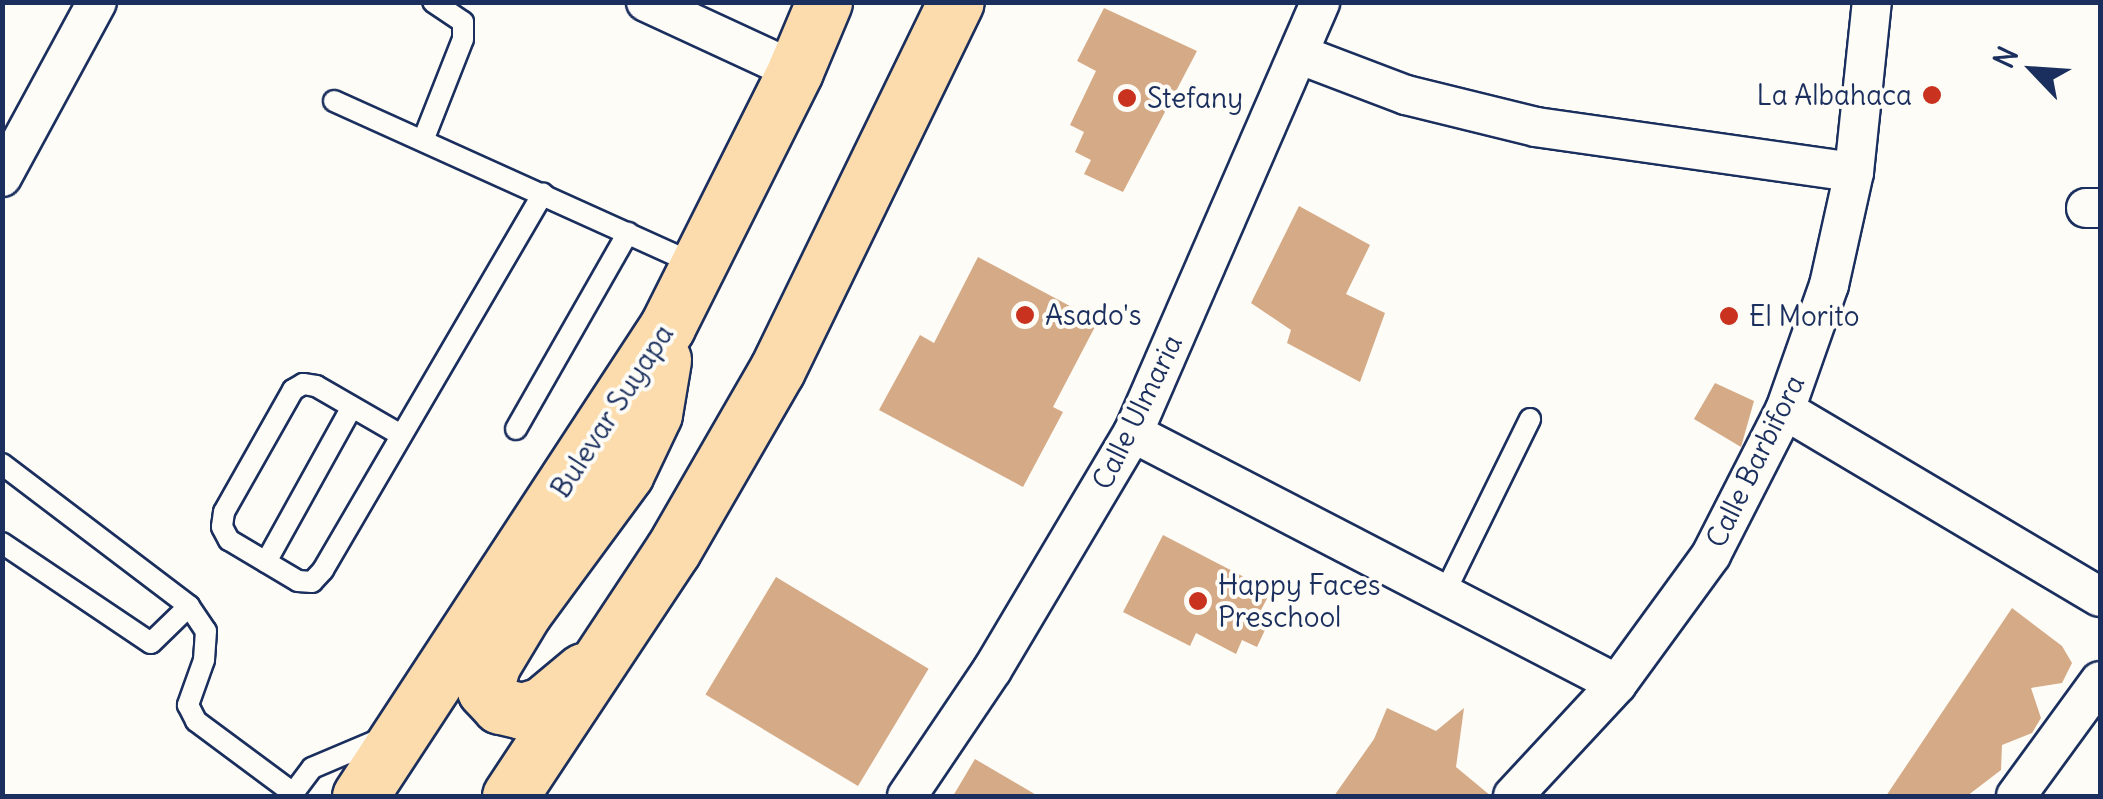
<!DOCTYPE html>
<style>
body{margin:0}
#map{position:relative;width:2103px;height:799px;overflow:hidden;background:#fdfcf7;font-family:Delius,sans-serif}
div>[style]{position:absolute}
.building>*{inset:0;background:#d5aa86;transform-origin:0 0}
.roads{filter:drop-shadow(2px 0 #1b2f5e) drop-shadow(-2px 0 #1b2f5e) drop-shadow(0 2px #1b2f5e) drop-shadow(0 -2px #1b2f5e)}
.lane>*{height:20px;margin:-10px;padding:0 10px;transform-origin:10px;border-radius:10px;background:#fdfcf7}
.street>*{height:38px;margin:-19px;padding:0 19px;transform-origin:19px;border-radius:19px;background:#fdfcf7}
.primary>*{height:55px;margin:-27.5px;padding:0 27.5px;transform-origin:27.5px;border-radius:27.5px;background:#fcdcac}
.dots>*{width:28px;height:28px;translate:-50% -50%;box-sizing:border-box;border:5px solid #fdfcf7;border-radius:50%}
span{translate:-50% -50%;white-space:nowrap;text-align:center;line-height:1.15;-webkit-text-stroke:8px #fdfcf7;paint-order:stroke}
.poi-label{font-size:28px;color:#1b2f5e}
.right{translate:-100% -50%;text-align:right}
.left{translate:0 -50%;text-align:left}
.street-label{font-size:28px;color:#1b2f5e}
.frame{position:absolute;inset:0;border:5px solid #1b2f5e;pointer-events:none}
.north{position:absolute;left:1983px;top:20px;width:100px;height:100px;-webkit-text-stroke:8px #fdfcf7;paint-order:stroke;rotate:295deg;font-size:28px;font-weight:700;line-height:40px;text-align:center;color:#1b2f5e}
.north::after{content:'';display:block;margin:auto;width:35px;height:45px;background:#1b2f5e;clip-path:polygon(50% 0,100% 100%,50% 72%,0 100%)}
</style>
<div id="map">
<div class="building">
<i style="clip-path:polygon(1104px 8px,1197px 51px,1123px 192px,1084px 174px,1091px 160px,1075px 152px,1084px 132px,1070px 125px,1096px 71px,1077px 61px)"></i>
<i style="clip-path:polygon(1299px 206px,1370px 245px,1346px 294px,1385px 313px,1360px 382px,1287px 343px,1291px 330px,1251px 303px)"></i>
<i style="clip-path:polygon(978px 257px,1098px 321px,1053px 407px,1063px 412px,1023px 487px,879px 410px,920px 335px,934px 343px)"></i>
<i style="clip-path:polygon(1715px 383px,1754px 401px,1741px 447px,1694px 419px)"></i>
<i style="clip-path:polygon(1163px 535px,1271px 591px,1261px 610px,1272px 615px,1257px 647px,1242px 640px,1236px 654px,1196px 633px,1190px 646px,1123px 612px)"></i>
<i style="left:776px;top:577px;width:178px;height:137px;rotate:31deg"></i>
<i style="clip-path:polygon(2012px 608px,2062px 646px,2072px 663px,2062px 683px,2031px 688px,2041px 718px,2032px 733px,2002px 745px,2001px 770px,1967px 796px,1886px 796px)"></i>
<i style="clip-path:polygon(1387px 708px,1436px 731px,1464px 708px,1456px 767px,1491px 796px,1334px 796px,1374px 739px)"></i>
<i style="clip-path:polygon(975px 759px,1038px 796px,953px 796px)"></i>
</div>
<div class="roads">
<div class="lane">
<i style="left:334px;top:101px;width:398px;rotate:24.3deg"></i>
<i style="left:424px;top:138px;width:106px;rotate:-68.5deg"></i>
<i style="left:463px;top:39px;width:17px;rotate:-90deg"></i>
<i style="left:463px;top:22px;width:36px;rotate:-146deg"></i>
<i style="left:516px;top:429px;width:226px;rotate:-60.3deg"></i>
<i style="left:401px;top:435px;width:98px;rotate:-150deg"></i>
<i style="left:316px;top:386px;width:13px;rotate:-171deg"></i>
<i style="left:303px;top:384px;width:12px;rotate:149deg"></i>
<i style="left:293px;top:390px;width:140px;rotate:119.5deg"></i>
<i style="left:224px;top:512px;width:15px;rotate:98deg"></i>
<i style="left:222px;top:527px;width:15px;rotate:62deg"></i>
<i style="left:229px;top:540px;width:80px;rotate:30.7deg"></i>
<i style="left:298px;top:581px;width:14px;rotate:4deg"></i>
<i style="left:312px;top:582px;width:16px;rotate:-47deg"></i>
<i style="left:323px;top:570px;width:436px;rotate:-59.7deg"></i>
<i style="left:2px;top:464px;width:235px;rotate:37.2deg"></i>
<i style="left:189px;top:606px;width:30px;rotate:56deg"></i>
<i style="left:206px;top:631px;width:29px;rotate:94deg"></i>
<i style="left:204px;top:660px;width:48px;rotate:109.6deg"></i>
<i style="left:188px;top:705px;width:18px;rotate:63deg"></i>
<i style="left:196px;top:721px;width:121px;rotate:36.6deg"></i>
<i style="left:2px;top:543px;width:179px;rotate:33.9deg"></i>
<i style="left:151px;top:643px;width:53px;rotate:-44.2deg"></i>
<i style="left:266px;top:562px;width:177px;rotate:-61deg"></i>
<i style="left:1444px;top:594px;width:195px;rotate:-63.8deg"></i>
<i style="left:291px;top:796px;width:35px;rotate:-53deg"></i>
<i style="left:312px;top:768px;width:79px;rotate:-23deg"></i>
</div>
<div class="street">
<i style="left:646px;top:2px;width:164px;rotate:24.8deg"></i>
<i style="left:1298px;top:54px;width:116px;rotate:20.8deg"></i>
<i style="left:1406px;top:95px;width:134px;rotate:13.8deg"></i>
<i style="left:1536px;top:127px;width:321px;rotate:8.1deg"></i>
<i style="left:2px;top:177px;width:199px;rotate:-61.5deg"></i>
<i style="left:2086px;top:208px;width:14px"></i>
<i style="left:1785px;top:410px;width:366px;rotate:30.7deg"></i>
<i style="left:1133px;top:433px;width:545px;rotate:27.41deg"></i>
<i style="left:907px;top:796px;width:152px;rotate:-56deg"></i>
<i style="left:992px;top:670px;width:276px;rotate:-59.3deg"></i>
<i style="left:1133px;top:433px;width:470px;rotate:-66.5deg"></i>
<i style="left:1513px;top:796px;width:153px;rotate:-47.1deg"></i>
<i style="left:1617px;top:684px;width:160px;rotate:-53.9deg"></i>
<i style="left:1711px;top:555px;width:163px;rotate:-63deg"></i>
<i style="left:1785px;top:410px;width:133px;rotate:-70.6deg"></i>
<i style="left:1829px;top:285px;width:116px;rotate:-77.5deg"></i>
<i style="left:1854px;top:172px;width:171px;rotate:-84deg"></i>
<i style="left:2016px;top:796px;width:142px;rotate:-53.9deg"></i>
</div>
<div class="primary">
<i style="left:583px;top:671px;width:53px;rotate:140.3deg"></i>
<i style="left:542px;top:705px;width:21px;rotate:163deg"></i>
<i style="left:522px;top:711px;width:23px;rotate:-167deg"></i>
<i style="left:500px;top:706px;width:22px;rotate:-133deg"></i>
<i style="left:485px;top:690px;width:26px;rotate:-74deg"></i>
<i style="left:492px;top:665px;width:62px;rotate:-58.9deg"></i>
<i style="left:524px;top:612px;width:172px;rotate:-53.7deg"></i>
<i style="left:626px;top:473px;width:65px;rotate:-64.6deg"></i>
<i style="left:654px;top:414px;width:55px;rotate:-80.5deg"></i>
<i style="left:360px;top:796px;width:561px;rotate:-56.79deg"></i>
<i style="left:667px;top:327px;width:286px;rotate:-63.4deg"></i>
<i style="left:795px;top:71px;width:75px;rotate:-67.2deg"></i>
<i style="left:510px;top:796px;width:295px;rotate:-56.5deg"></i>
<i style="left:673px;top:550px;width:208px;rotate:-60deg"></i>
<i style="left:777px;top:370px;width:409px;rotate:-64.1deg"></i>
</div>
</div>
<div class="dots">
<i style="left:1932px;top:95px;background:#c8321e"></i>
<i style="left:1127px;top:98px;background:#c8321e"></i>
<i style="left:1025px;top:315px;background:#c8321e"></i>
<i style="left:1729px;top:316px;background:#c8321e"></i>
<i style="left:1198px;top:601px;background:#c8321e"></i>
</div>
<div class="poi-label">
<span class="right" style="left:1912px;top:95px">La Albahaca</span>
<span class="left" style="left:1147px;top:98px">Stefany</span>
<span class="left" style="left:1045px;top:315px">Asado's</span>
<span class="left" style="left:1749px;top:316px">El Morito</span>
<span class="left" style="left:1218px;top:601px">Happy Faces<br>Preschool</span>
</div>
<div class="street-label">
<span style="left:612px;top:411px;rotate:-57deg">Bulevar Suyapa</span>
<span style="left:1137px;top:412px;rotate:-64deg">Calle Ulmaria</span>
<span style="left:1755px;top:461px;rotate:-64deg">Calle Barbifora</span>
</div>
<div class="frame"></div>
<div class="north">N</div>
</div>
